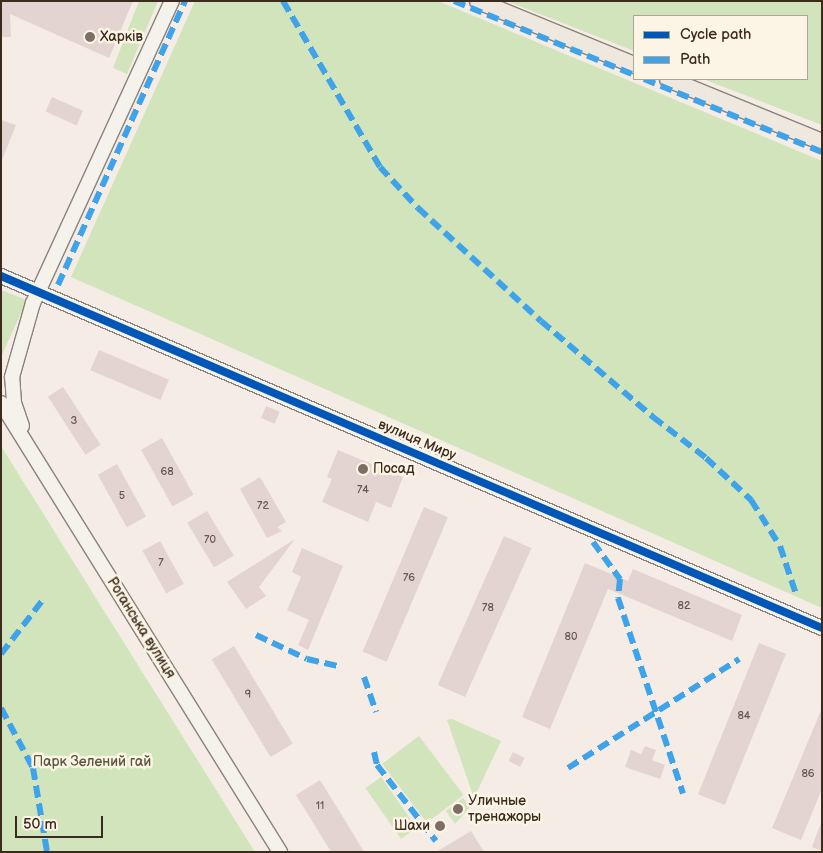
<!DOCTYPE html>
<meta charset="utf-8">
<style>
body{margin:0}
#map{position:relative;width:823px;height:853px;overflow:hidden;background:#f5ece5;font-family:"Balsamiq Sans",sans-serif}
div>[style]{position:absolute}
.green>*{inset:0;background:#d1e4bb;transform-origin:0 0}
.building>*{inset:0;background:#e4d4d1;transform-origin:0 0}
.roads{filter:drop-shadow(1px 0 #8a827c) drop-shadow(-1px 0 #8a827c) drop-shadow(0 1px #8a827c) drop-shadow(0 -1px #8a827c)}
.secondary>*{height:14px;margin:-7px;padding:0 7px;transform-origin:7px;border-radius:7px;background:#f5f1eb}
.primary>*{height:16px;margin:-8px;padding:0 8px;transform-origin:8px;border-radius:8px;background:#eee8de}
.quiet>*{height:6px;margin-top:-3px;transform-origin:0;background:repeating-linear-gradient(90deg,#3fa3ea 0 12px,transparent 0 18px)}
.cycleway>*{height:8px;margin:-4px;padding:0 4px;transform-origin:4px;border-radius:4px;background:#0057b8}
.dots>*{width:14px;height:14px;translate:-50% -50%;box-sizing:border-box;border:2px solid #fcf5e5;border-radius:50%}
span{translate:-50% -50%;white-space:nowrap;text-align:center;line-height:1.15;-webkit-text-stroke:5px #fcf5e5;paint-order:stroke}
.number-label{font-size:11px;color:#68574e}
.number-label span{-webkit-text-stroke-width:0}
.poi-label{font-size:14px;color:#3b2a1e}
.left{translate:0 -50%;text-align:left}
.right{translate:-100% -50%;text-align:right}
.street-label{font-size:14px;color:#3b2a1e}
.park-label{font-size:14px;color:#59573d}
.frame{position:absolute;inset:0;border:2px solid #3b2a1e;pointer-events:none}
.legend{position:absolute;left:633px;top:15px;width:175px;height:65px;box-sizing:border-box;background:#fcf5e5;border:1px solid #afa495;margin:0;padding:6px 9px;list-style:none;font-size:15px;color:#3b2a1e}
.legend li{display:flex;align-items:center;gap:10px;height:25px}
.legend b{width:25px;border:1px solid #afa495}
.scale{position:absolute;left:15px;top:816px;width:88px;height:22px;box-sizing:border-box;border:2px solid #3b2a1e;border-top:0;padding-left:6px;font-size:15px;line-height:18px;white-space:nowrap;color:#3b2a1e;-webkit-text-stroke:4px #fcf5e5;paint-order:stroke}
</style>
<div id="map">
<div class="green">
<i style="clip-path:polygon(139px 1px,158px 1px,127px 74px,113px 68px)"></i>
<i style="clip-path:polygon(195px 1px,438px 1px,822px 161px,822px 608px,71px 277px)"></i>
<i style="clip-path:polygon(507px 1px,822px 1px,822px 125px,703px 79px,807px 79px,807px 16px,634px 16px,634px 51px)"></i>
<i style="clip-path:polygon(1px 290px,27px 300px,1px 357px)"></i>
<i style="clip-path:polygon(1px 446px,89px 587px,255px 852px,1px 852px)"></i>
<i style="clip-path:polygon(452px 719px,501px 741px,474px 798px,447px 720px)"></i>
<i style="left:419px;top:736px;width:74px;height:46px;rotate:53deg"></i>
<i style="left:381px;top:777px;width:62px;height:19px;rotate:55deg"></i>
<i style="clip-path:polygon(463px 798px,470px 807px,455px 824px,446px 811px)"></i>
</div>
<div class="building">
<i style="clip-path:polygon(1px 1px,133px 1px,109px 58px,10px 14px,11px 37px,1px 37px)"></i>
<i style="left:52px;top:97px;width:34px;height:16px;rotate:24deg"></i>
<i style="clip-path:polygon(1px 120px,16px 125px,2px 160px,1px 160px)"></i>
<i style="left:99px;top:350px;width:76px;height:22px;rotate:23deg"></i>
<i style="left:63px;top:387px;width:69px;height:18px;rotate:57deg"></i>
<i style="left:266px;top:406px;width:15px;height:13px;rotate:23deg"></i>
<i style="left:162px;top:438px;width:65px;height:24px;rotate:61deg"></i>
<i style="clip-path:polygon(338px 450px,403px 477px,391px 508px,376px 502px,368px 522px,322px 502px,332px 479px,327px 477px)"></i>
<i style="left:117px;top:464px;width:60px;height:22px;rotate:61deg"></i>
<i style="clip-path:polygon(260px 477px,286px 522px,277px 527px,282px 531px,267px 538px,240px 489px)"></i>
<i style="left:424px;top:507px;width:26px;height:157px;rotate:23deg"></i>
<i style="left:207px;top:511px;width:52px;height:23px;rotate:59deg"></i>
<i style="left:504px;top:536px;width:30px;height:163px;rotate:24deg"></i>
<i style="clip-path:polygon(295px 539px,259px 587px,266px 596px,246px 609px,227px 582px)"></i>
<i style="left:160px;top:541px;width:49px;height:20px;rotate:61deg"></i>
<i style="clip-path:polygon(302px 548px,343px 566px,308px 650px,298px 645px,309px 620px,287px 610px,301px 577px,292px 572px)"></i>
<i style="clip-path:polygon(585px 563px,628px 581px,633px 569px,742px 615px,732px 641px,608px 589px,550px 729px,522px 717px)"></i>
<i style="left:759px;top:643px;width:29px;height:163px;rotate:22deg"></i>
<i style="left:234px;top:646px;width:114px;height:26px;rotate:59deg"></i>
<i style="clip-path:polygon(822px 708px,822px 789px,801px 840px,772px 828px)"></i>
<i style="clip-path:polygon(645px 746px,656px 750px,652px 760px,665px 765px,660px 779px,625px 767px,631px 750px,641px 754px)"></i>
<i style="left:513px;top:752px;width:13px;height:10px;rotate:27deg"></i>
<i style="clip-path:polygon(320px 780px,343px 817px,364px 852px,331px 852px,296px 795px)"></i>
<i style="clip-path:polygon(821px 823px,822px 823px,822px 851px,812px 847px)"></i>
<i style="clip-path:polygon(471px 831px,484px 852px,436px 852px)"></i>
</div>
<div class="roads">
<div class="secondary">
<i style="left:1px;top:276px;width:893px;rotate:23.21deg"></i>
<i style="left:1px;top:403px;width:529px;rotate:58.14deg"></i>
<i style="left:22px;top:426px;width:24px;rotate:-109deg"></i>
<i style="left:14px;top:403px;width:26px;rotate:-94deg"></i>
<i style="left:12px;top:377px;width:77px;rotate:-74.2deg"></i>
<i style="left:33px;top:303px;width:332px;rotate:-65.3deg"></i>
</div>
<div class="primary">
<i style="left:478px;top:1px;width:169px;rotate:22.3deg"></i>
<i style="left:668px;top:79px;width:166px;rotate:22.2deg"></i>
</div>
</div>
<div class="quiet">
<i style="left:283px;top:1px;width:192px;rotate:59.7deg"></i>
<i style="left:380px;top:167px;width:56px;rotate:47.2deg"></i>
<i style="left:418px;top:208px;width:167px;rotate:42.6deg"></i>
<i style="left:541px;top:321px;width:148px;rotate:40.6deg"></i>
<i style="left:653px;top:417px;width:67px;rotate:37.7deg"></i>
<i style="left:706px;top:458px;width:62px;rotate:43deg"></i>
<i style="left:751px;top:500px;width:54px;rotate:57.8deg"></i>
<i style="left:780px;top:546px;width:51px;rotate:71.6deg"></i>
<i style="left:454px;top:1px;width:195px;rotate:22.3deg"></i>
<i style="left:644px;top:79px;width:192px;rotate:22.3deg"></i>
<i style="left:58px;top:285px;width:311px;rotate:-65.9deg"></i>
<i style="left:593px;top:542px;width:46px;rotate:53.9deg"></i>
<i style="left:620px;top:579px;width:19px;rotate:96deg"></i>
<i style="left:618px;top:598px;width:206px;rotate:71.6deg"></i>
<i style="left:256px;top:635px;width:56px;rotate:25.2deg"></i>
<i style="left:307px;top:659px;width:32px;rotate:13deg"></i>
<i style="left:1px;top:654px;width:67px;rotate:-52.3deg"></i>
<i style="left:364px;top:677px;width:37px;rotate:71deg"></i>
<i style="left:1px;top:708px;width:68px;rotate:61.9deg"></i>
<i style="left:33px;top:768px;width:85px;rotate:80.5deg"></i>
<i style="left:374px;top:752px;width:13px;rotate:77deg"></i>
<i style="left:377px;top:765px;width:96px;rotate:52.2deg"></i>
<i style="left:568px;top:768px;width:203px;rotate:-32.5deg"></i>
</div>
<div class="cycleway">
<i style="left:1px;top:276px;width:893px;rotate:23.21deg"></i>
</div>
<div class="dots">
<i style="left:90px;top:37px;background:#7c6e64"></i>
<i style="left:363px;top:469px;background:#7c6e64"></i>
<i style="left:458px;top:809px;background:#7c6e64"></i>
<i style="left:440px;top:826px;background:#7c6e64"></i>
</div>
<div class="number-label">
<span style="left:74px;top:421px">3</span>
<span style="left:167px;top:472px">68</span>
<span style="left:363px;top:490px">74</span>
<span style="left:122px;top:496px">5</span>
<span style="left:263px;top:506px">72</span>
<span style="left:210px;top:540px">70</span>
<span style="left:161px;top:563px">7</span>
<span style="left:409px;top:578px">76</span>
<span style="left:684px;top:606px">82</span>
<span style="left:488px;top:608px">78</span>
<span style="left:571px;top:637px">80</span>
<span style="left:248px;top:695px">9</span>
<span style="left:744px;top:716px">84</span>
<span style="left:808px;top:774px">86</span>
<span style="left:320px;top:806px">11</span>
</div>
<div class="poi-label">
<span class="left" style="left:100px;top:37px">Харків</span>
<span class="left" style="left:373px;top:469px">Посад</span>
<span class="left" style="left:468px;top:809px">Уличные<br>тренажоры</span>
<span class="right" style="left:430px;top:826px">Шахи</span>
</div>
<div class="street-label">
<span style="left:417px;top:440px;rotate:23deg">вулиця Миру</span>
<span style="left:141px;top:628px;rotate:58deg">Роганська вулиця</span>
</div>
<div class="park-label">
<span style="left:92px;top:762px">Парк Зелений гай</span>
</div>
<div class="frame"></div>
<ul class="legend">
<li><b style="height:6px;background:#0057b8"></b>Cycle path</li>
<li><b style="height:6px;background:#3fa3ea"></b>Path</li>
</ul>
<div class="scale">50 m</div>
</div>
